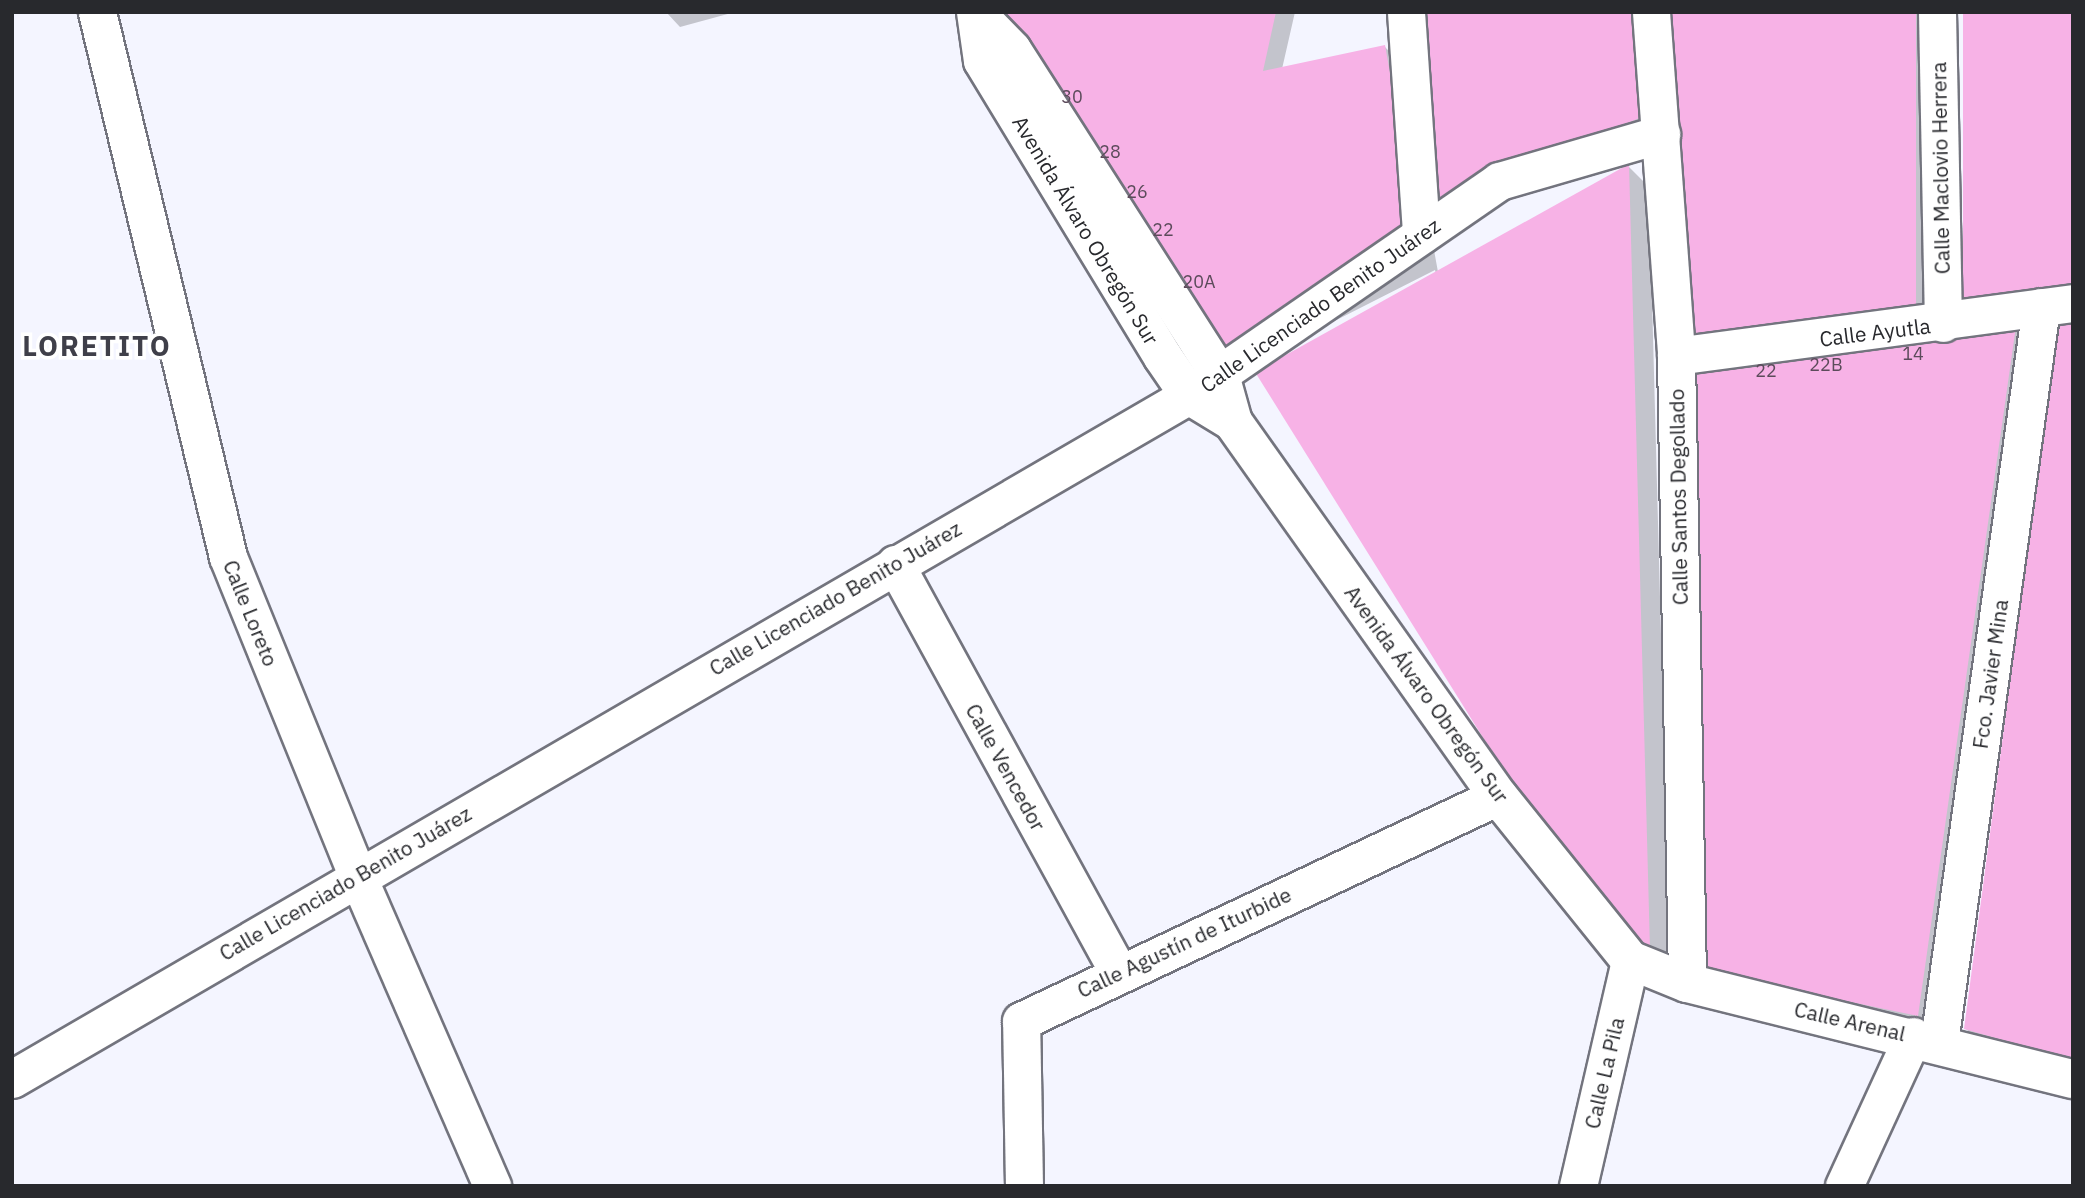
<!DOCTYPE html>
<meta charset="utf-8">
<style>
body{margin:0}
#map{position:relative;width:2085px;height:1198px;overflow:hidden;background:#f4f5ff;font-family:"IBM Plex Sans",sans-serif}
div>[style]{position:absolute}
.shadow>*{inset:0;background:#0003}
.building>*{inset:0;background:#f7b2e6;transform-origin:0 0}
.roads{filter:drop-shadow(2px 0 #73747e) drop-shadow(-2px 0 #73747e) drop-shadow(0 2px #73747e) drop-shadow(0 -2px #73747e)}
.minor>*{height:37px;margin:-18.5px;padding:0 18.5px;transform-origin:18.5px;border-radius:18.5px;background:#fff}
.tertiary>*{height:38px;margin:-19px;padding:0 19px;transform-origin:19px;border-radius:19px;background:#fff}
span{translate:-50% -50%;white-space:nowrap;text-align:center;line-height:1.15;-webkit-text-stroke:7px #fff;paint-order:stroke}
.number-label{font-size:18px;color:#5c4b5b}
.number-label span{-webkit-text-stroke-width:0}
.street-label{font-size:21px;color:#28292d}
.district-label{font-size:28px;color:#3f3f49;font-weight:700;letter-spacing:2px}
.frame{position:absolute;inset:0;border:14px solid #28292d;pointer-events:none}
</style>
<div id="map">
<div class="shadow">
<i style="clip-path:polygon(666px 12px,735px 12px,680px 27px)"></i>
<i style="clip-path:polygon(997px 12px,1295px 12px,1282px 69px,1385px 47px,1400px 63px,1438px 272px,1628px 166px,1649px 187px,1670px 969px,1610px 927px,1435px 270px,1236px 371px)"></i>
<i style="clip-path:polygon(1420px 12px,1646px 12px,1659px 132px,1450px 221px)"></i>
<i style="clip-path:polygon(1666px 12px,1931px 12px,1943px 321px,1705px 349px,1689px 333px)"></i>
<i style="clip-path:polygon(2060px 323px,2073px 1074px,1987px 1049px,1966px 1029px)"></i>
<i style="clip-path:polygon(2016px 328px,2036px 349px,1939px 1036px,1725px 991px)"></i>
</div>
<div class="building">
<i style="clip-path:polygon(995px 12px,1276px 12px,1263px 71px,1385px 45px,1422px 253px,1219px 356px)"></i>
<i style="clip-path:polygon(1418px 12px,1632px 12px,1644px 116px,1433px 207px)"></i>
<i style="left:1664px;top:12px;width:252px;height:323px"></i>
<i style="left:1963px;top:12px;width:110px;height:292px"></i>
<i style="clip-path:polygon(1629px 164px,1650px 950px,1588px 906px,1255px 372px)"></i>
<i style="clip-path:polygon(2073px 320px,2073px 1060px,1964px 1029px,2058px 322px)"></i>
<i style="clip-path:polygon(2016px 326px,1918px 1016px,1702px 971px,1690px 368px)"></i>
</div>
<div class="roads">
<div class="minor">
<i style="left:97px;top:12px;width:561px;rotate:76.48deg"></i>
<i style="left:228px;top:557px;width:343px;rotate:67.9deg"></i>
<i style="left:357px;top:875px;width:339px;rotate:66.5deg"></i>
<i style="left:1406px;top:12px;width:223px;rotate:86.1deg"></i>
<i style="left:1651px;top:12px;width:345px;rotate:85.8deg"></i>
<i style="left:1676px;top:356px;width:627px;rotate:88.99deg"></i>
<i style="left:1937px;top:12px;width:311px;rotate:88.9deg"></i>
<i style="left:1676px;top:356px;width:401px;rotate:-7.6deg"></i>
<i style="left:895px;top:564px;width:464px;rotate:61.3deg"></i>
<i style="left:1939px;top:1042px;width:742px;rotate:-82.1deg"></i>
<i style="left:12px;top:1079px;width:1361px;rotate:-30.16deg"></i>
<i style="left:1189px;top:395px;width:377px;rotate:-34.6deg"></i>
<i style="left:1499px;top:181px;width:169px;rotate:-16.2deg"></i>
<i style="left:1024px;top:1186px;width:165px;rotate:-91deg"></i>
<i style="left:1021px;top:1021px;width:527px;rotate:-25.25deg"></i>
<i style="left:1578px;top:1186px;width:232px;rotate:-77deg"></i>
<i style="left:1844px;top:1186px;width:165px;rotate:-65.3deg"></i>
</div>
<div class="tertiary">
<i style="left:976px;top:12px;width:49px;rotate:81.9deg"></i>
<i style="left:983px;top:61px;width:346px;rotate:58.7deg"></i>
<i style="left:1163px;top:357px;width:46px;rotate:55.6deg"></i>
<i style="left:1189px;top:395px;width:52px;rotate:31.5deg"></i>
<i style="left:977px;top:14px;width:50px;rotate:45.8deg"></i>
<i style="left:1012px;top:50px;width:386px;rotate:57.4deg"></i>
<i style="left:1220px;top:375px;width:49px;rotate:74.5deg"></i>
<i style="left:1233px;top:422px;width:458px;rotate:54.7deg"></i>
<i style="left:1498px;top:796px;width:211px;rotate:51.2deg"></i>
<i style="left:1630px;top:960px;width:61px;rotate:22deg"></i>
<i style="left:1687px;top:983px;width:398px;rotate:14deg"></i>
</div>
</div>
<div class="number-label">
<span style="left:1072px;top:97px">30</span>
<span style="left:1110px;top:152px">28</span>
<span style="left:1137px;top:192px">26</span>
<span style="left:1163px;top:230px">22</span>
<span style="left:1199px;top:282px">20A</span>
<span style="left:1913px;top:354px">14</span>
<span style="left:1826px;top:365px">22B</span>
<span style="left:1766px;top:371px">22</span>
</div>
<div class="street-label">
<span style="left:1940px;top:168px;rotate:-91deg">Calle Maclovio Herrera</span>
<span style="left:1086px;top:230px;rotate:59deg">Avenida Álvaro Obregón Sur</span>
<span style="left:1320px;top:305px;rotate:-35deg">Calle Licenciado Benito Juárez</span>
<span style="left:1875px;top:332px;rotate:-7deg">Calle Ayutla</span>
<span style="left:1678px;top:497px;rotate:-91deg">Calle Santos Degollado</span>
<span style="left:835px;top:598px;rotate:-30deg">Calle Licenciado Benito Juárez</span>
<span style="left:251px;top:613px;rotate:68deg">Calle Loreto</span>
<span style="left:1990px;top:674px;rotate:-82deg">Fco. Javier Mina</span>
<span style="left:1427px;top:694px;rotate:54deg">Avenida Álvaro Obregón Sur</span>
<span style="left:1006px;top:767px;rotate:61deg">Calle Vencedor</span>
<span style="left:345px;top:883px;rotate:-30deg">Calle Licenciado Benito Juárez</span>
<span style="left:1184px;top:942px;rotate:-25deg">Calle Agustín de Iturbide</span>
<span style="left:1850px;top:1021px;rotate:13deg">Calle Arenal</span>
<span style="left:1604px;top:1073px;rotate:-77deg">Calle La Pila</span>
</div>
<div class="district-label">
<span style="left:97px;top:346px">LORETITO</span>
</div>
<div class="frame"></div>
</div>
